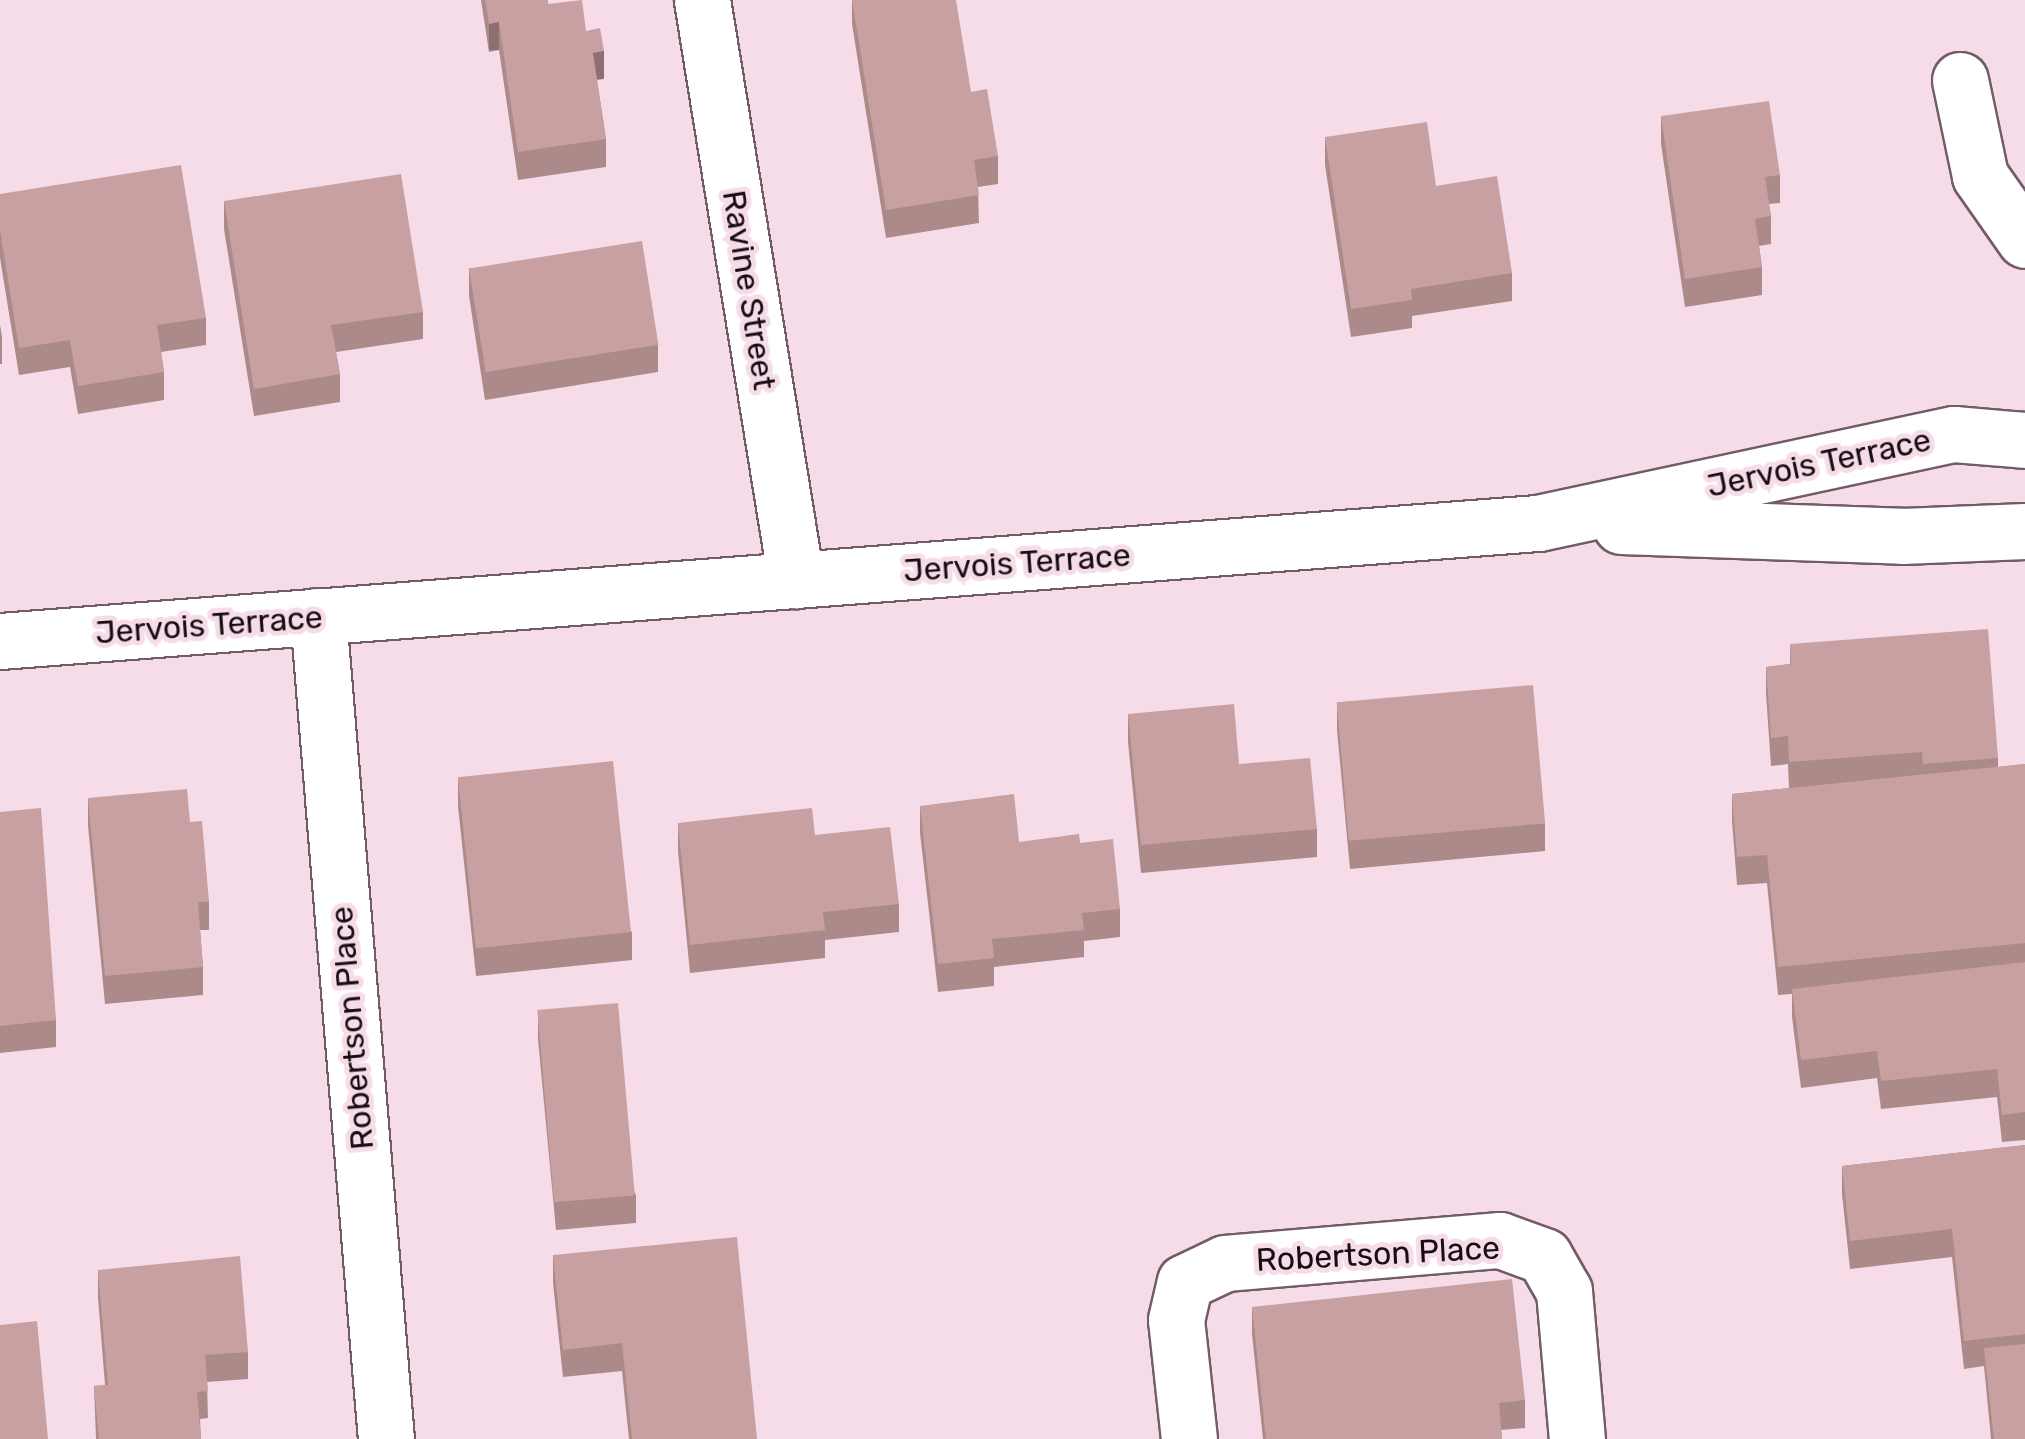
<!DOCTYPE html>
<style>
body{margin:0}
#map{position:relative;width:2025px;height:1439px;overflow:hidden;background:#f6dce8;font-family:Rubik,sans-serif}
div>[style]{position:absolute}
.roads{filter:drop-shadow(2px 0 #725c66) drop-shadow(-2px 0 #725c66) drop-shadow(0 2px #725c66) drop-shadow(0 -2px #725c66)}
.minor>*{height:55px;margin:-27.5px;padding:0 27.5px;transform-origin:27.5px;border-radius:27.5px;background:#fff}
.wall>*{inset:0;background:#ac8a8a}
.shaded-wall>*{inset:0;background:#8c7071;transform-origin:0 0}
.building>*{inset:0;background:#c8a0a1;transform-origin:0 0}
span{translate:-50% -50%;white-space:nowrap;text-align:center;line-height:1.15;-webkit-text-stroke:10px #f6dce8;paint-order:stroke}
.street-label{font-size:32px;color:#150d11}
</style>
<div id="map">
<div class="roads">
<div class="minor">
<i style="left:702px;top:0;width:588px;rotate:80.79deg"></i>
<i style="left:1960px;top:80px;width:98px;rotate:78.2deg"></i>
<i style="left:1980px;top:176px;width:78px;rotate:54.9deg"></i>
<i style="left:1621px;top:526px;width:281px;rotate:2deg"></i>
<i style="left:1902px;top:536px;width:123px;rotate:-2.3deg"></i>
<i style="left:318px;top:616px;width:826px;rotate:85.28deg"></i>
<i style="left:0;top:641px;width:1543px;rotate:-4.39deg"></i>
<i style="left:1538px;top:523px;width:425px;rotate:-12.1deg"></i>
<i style="left:1954px;top:434px;width:71px;rotate:4.8deg"></i>
<i style="left:1189px;top:1439px;width:120px;rotate:-96.2deg"></i>
<i style="left:1176px;top:1320px;width:39px;rotate:-77deg"></i>
<i style="left:1185px;top:1282px;width:44px;rotate:-25.4deg"></i>
<i style="left:1225px;top:1263px;width:276px;rotate:-4.8deg"></i>
<i style="left:1500px;top:1240px;width:47px;rotate:20deg"></i>
<i style="left:1544px;top:1256px;width:40px;rotate:60.3deg"></i>
<i style="left:1564px;top:1291px;width:149px;rotate:85deg"></i>
</div>
</div>
<div class="wall">
<i style="clip-path:polygon(481px 0,548px 0,548px 4px,586px 31px,604px 79px,597px 80px,606px 139px,606px 167px,518px 180px,499px 50px,489px 52px)"></i>
<i style="clip-path:polygon(852px 0,971px 92px,998px 156px,998px 184px,978px 187px,979px 223px,886px 238px,852px 24px)"></i>
<i style="clip-path:polygon(1661px 116px,1780px 175px,1780px 203px,1769px 204px,1771px 216px,1771px 244px,1759px 246px,1762px 267px,1762px 295px,1685px 307px,1661px 144px)"></i>
<i style="clip-path:polygon(1325px 137px,1436px 186px,1512px 273px,1512px 301px,1412px 316px,1412px 328px,1351px 337px,1325px 165px)"></i>
<i style="clip-path:polygon(0 194px,206px 318px,206px 345px,161px 352px,164px 372px,164px 400px,78px 414px,70px 367px,19px 375px,0 258px)"></i>
<i style="clip-path:polygon(224px 201px,423px 312px,423px 339px,336px 352px,340px 374px,340px 402px,254px 416px,224px 229px)"></i>
<i style="clip-path:polygon(469px 268px,658px 345px,658px 372px,485px 400px,469px 296px)"></i>
<i style="clip-path:polygon(0 324px,2px 337px,2px 364px,0 364px)"></i>
<i style="clip-path:polygon(1790px 644px,1998px 758px,1998px 767px,2025px 764px,2025px 1140px,2002px 1142px,1997px 1097px,1881px 1109px,1877px 1078px,1801px 1088px,1792px 1017px,1792px 994px,1778px 995px,1767px 883px,1737px 885px,1732px 821px,1732px 794px,1789px 788px,1788px 764px,1771px 766px,1766px 694px,1766px 667px,1790px 664px)"></i>
<i style="clip-path:polygon(1337px 703px,1545px 823px,1545px 851px,1350px 869px,1337px 730px)"></i>
<i style="clip-path:polygon(1128px 714px,1239px 764px,1317px 829px,1317px 857px,1141px 873px,1128px 742px)"></i>
<i style="clip-path:polygon(458px 778px,632px 932px,632px 960px,476px 976px,458px 806px)"></i>
<i style="clip-path:polygon(88px 798px,190px 822px,209px 902px,209px 930px,200px 930px,203px 967px,203px 995px,105px 1004px,88px 826px)"></i>
<i style="clip-path:polygon(920px 806px,1019px 842px,1080px 843px,1120px 909px,1120px 937px,1084px 941px,1084px 957px,994px 967px,994px 986px,938px 992px,920px 833px)"></i>
<i style="clip-path:polygon(0 812px,56px 1020px,56px 1047px,0 1053px)"></i>
<i style="clip-path:polygon(678px 823px,815px 835px,899px 904px,899px 932px,825px 940px,825px 958px,690px 973px,678px 851px)"></i>
<i style="clip-path:polygon(538px 1012px,636px 1195px,636px 1223px,556px 1230px,538px 1039px)"></i>
<i style="clip-path:polygon(2025px 1145px,2025px 1439px,1991px 1439px,1984px 1366px,1964px 1369px,1952px 1257px,1850px 1269px,1842px 1194px,1842px 1166px)"></i>
<i style="clip-path:polygon(553px 1255px,757px 1439px,629px 1439px,622px 1371px,563px 1377px,553px 1283px)"></i>
<i style="clip-path:polygon(98px 1270px,248px 1352px,248px 1379px,207px 1382px,208px 1418px,200px 1419px,201px 1439px,96px 1439px,94px 1386px,105px 1385px,98px 1298px)"></i>
<i style="clip-path:polygon(1252px 1307px,1525px 1400px,1525px 1428px,1501px 1430px,1502px 1439px,1263px 1439px,1252px 1334px)"></i>
</div>
<div class="shaded-wall">
<i style="left:499px;top:22px;width:28px;height:10px;rotate:90deg"></i>
<i style="left:604px;top:51px;width:28px;height:11px;rotate:90deg"></i>
</div>
<div class="building">
<i style="clip-path:polygon(485px 0,548px 0,548px 4px,582px 0,586px 31px,600px 28px,604px 51px,593px 53px,606px 139px,518px 152px,499px 22px,489px 24px)"></i>
<i style="clip-path:polygon(852px 0,956px 0,971px 92px,987px 89px,998px 156px,974px 160px,979px 195px,886px 210px)"></i>
<i style="clip-path:polygon(1769px 101px,1780px 175px,1765px 177px,1771px 216px,1755px 219px,1762px 267px,1685px 279px,1661px 116px)"></i>
<i style="clip-path:polygon(1427px 122px,1436px 186px,1497px 176px,1512px 273px,1411px 289px,1412px 300px,1351px 309px,1325px 137px)"></i>
<i style="clip-path:polygon(181px 165px,206px 318px,157px 325px,164px 372px,78px 386px,70px 340px,19px 348px,0 230px,0 194px)"></i>
<i style="clip-path:polygon(401px 174px,423px 312px,331px 325px,340px 374px,254px 389px,224px 201px)"></i>
<i style="left:642px;top:241px;width:105px;height:175px;rotate:81deg"></i>
<i style="clip-path:polygon(1988px 629px,1998px 758px,1923px 764px,1922px 752px,1789px 762px,1788px 736px,1771px 738px,1766px 667px,1791px 664px,1790px 644px)"></i>
<i style="left:1533px;top:685px;width:139px;height:197px;rotate:85deg"></i>
<i style="clip-path:polygon(1234px 704px,1239px 764px,1310px 758px,1317px 829px,1141px 845px,1128px 714px)"></i>
<i style="left:613px;top:761px;width:172px;height:156px;rotate:84deg"></i>
<i style="clip-path:polygon(2025px 764px,2025px 943px,1778px 967px,1767px 855px,1737px 857px,1732px 794px)"></i>
<i style="clip-path:polygon(187px 789px,190px 822px,202px 821px,209px 902px,198px 902px,203px 967px,105px 976px,88px 798px)"></i>
<i style="clip-path:polygon(1014px 794px,1019px 842px,1079px 834px,1080px 843px,1113px 839px,1120px 909px,1082px 913px,1084px 930px,992px 939px,994px 958px,938px 964px,920px 806px)"></i>
<i style="clip-path:polygon(41px 808px,56px 1020px,0 1026px,0 812px)"></i>
<i style="clip-path:polygon(812px 808px,815px 835px,890px 827px,899px 904px,823px 912px,825px 930px,690px 945px,678px 823px)"></i>
<i style="clip-path:polygon(2025px 962px,2025px 1112px,2002px 1115px,1997px 1069px,1881px 1081px,1877px 1051px,1801px 1060px,1792px 989px)"></i>
<i style="left:618px;top:1003px;width:193px;height:81px;rotate:85deg"></i>
<i style="clip-path:polygon(2025px 1145px,2025px 1334px,1964px 1341px,1952px 1229px,1850px 1241px,1842px 1166px)"></i>
<i style="clip-path:polygon(737px 1237px,757px 1439px,632px 1439px,622px 1343px,563px 1350px,553px 1255px)"></i>
<i style="clip-path:polygon(240px 1256px,248px 1352px,205px 1355px,208px 1391px,197px 1392px,201px 1439px,99px 1439px,94px 1386px,108px 1385px,98px 1270px)"></i>
<i style="clip-path:polygon(1512px 1279px,1525px 1400px,1499px 1403px,1502px 1439px,1266px 1439px,1252px 1307px)"></i>
<i style="clip-path:polygon(37px 1321px,48px 1439px,0 1439px,0 1325px)"></i>
<i style="clip-path:polygon(2025px 1344px,2025px 1439px,1994px 1439px,1984px 1348px)"></i>
</div>
<div class="street-label">
<span style="left:749px;top:290px;rotate:81deg">Ravine Street</span>
<span style="left:1819px;top:463px;rotate:-12deg">Jervois Terrace</span>
<span style="left:1017px;top:563px;rotate:-4deg">Jervois Terrace</span>
<span style="left:209px;top:625px;rotate:-4deg">Jervois Terrace</span>
<span style="left:352px;top:1028px;rotate:-95deg">Robertson Place</span>
<span style="left:1378px;top:1254px;rotate:-3deg">Robertson Place</span>
</div>
</div>
